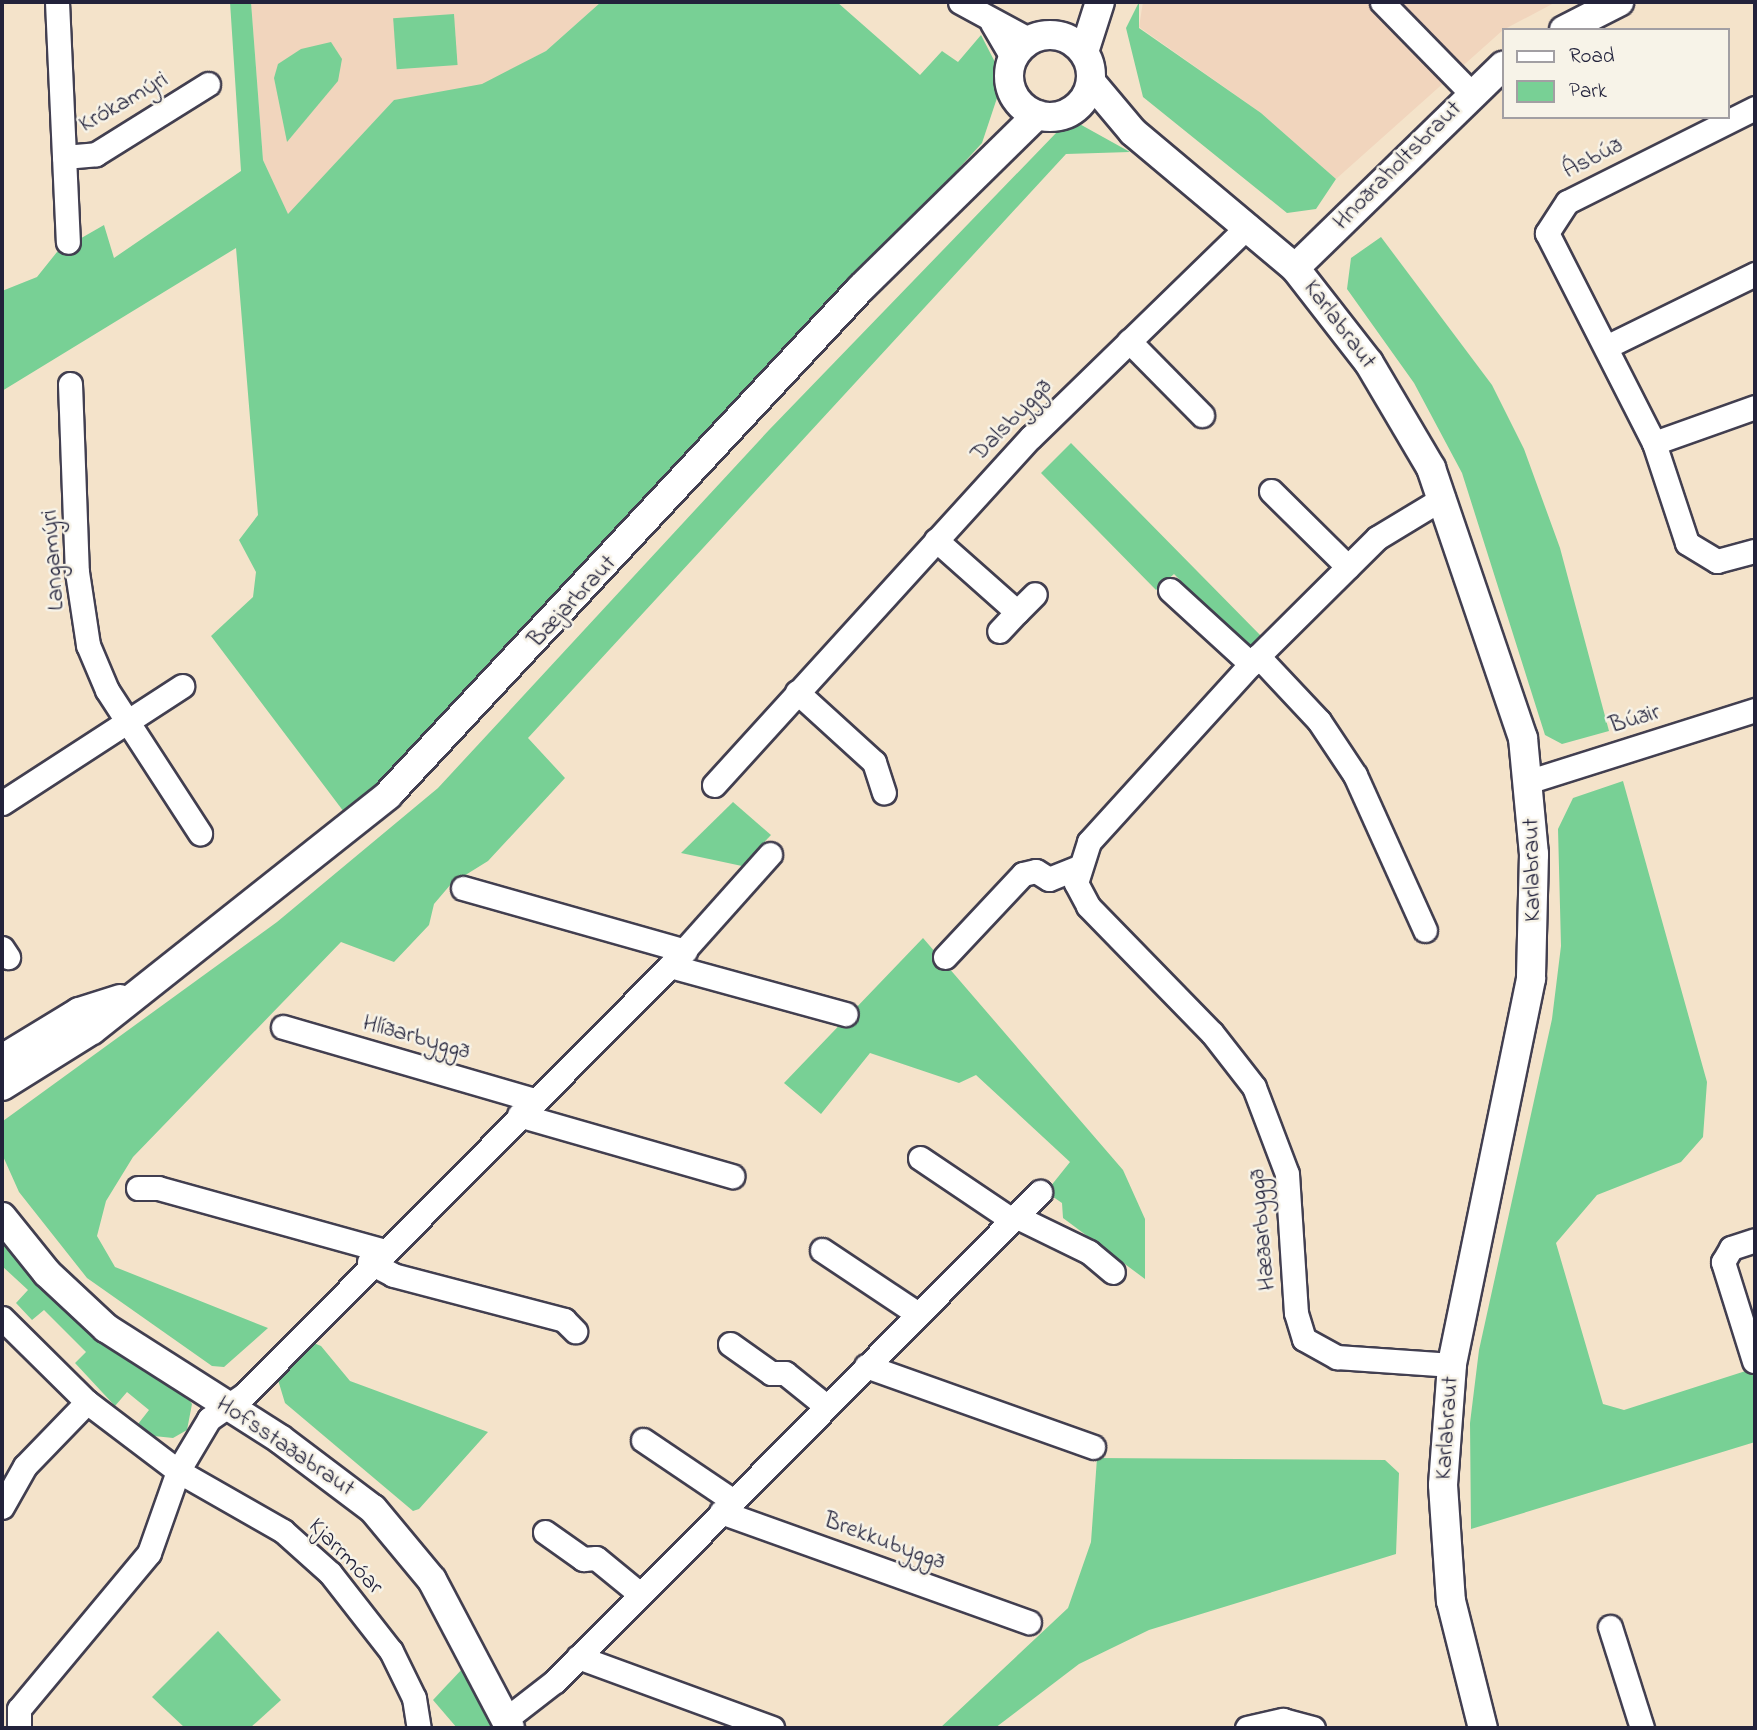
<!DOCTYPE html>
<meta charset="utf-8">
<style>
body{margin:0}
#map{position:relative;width:1757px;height:1730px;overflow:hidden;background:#f4e3ca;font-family:"Indie Flower",sans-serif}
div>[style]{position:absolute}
.built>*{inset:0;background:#f1d5bd}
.green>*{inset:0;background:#78d095;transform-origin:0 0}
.roads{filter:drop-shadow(2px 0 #423f50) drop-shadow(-2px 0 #423f50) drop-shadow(0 2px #423f50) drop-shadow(0 -2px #423f50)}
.minor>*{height:23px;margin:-11.5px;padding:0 11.5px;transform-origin:11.5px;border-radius:11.5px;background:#fff}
.tertiary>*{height:28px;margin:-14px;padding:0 14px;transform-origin:14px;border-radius:14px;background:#fff}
.tertiary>.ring{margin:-14px;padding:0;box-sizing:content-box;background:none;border:28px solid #fff;border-radius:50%}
span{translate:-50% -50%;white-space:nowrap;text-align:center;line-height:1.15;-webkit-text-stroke:5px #f7f3e8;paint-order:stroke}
.street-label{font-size:24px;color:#22223b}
.frame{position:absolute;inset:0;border:4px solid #22223b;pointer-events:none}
.legend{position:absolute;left:1502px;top:28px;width:228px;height:91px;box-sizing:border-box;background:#f7f3e8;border:2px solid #a29fa3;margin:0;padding:9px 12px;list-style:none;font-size:21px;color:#22223b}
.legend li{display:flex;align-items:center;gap:14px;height:35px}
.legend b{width:35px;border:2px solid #a29fa3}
</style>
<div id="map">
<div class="built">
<i style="clip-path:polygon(251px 2px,601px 2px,546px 51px,482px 85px,394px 100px,288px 215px,263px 160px)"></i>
<i style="clip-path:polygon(1143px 2px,1556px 2px,1503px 30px,1336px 179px,1261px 113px,1139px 27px)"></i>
</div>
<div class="green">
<i style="clip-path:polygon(230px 2px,251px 2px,263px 160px,288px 214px,394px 100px,482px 84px,546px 51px,601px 2px,837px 2px,920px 75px,942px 51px,958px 62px,981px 35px,997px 66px,999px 92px,982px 143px,515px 654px,347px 816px,211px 636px,253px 597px,256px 572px,239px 540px,258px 515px,236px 248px,2px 391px,2px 291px,37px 277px,57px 252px,104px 225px,114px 258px,241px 171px)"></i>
<i style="clip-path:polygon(1139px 2px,1139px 28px,1261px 113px,1336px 179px,1316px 209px,1287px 213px,1143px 97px,1126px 28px)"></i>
<i style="left:454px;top:14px;width:51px;height:61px;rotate:86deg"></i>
<i style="clip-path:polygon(331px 42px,342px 59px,338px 81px,287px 142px,274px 78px,278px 64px,301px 49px)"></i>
<i style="clip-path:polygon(1076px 122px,1130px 152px,1066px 154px,528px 738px,565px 778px,488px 861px,451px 884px,434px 904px,429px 925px,394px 962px,341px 942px,133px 1157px,106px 1201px,97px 1236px,115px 1267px,268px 1328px,224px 1367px,212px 1366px,87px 1278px,19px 1192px,2px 1154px,3px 1121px,277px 922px,438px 788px,769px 430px,1057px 132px)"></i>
<i style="clip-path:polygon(1381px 237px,1492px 385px,1524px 449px,1560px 548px,1609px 731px,1562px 744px,1545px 735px,1462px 473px,1414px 383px,1347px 289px,1351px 258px)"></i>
<i style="clip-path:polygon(1071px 443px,1262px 637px,1249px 650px,1174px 574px,1156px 590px,1041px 473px)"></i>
<i style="clip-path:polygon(1623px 781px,1707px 1082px,1703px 1137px,1681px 1162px,1597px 1195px,1556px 1243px,1603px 1404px,1624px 1410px,1755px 1368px,1755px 1442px,1471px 1529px,1470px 1423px,1479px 1350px,1552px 1019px,1561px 946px,1558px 829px,1573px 798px)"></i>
<i style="clip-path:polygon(733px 802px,771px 835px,742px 866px,681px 853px)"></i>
<i style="clip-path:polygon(923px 938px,1123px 1170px,1145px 1219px,1145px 1279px,1063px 1218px,1062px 1203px,1046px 1192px,1070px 1162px,976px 1075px,959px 1083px,870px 1053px,821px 1114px,784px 1083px)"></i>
<i style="clip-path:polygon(2px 1241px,92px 1333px,185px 1394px,192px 1404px,187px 1430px,173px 1438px,154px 1436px,138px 1424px,149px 1410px,127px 1392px,115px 1406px,75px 1363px,86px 1352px,44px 1310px,32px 1320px,16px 1303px,28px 1290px,2px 1266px)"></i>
<i style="clip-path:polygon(309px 1341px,321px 1346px,350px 1381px,488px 1432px,419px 1509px,413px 1511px,285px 1403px,278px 1380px)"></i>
<i style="clip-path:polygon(1097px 1458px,1385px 1460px,1399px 1473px,1396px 1554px,1149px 1630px,1079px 1664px,995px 1728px,940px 1728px,1068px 1608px,1091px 1542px)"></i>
<i style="clip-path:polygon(218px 1631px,281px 1700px,250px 1728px,185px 1728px,152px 1697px)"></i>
<i style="clip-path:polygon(464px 1667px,494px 1728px,457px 1728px,433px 1700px)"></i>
</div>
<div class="roads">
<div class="minor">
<i style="left:57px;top:2px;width:240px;rotate:87.4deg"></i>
<i style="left:960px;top:2px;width:80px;rotate:28.5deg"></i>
<i style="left:1382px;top:2px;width:127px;rotate:45.6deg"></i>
<i style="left:992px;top:23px;width:42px;rotate:59.7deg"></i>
<i style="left:1755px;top:108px;width:210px;rotate:153.4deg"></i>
<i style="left:1567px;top:202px;width:37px;rotate:123deg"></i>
<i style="left:1547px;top:233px;width:236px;rotate:63deg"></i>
<i style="left:1654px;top:443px;width:105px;rotate:71.7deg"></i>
<i style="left:1687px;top:543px;width:35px;rotate:31deg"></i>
<i style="left:1717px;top:561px;width:39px;rotate:-15deg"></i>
<i style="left:64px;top:157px;width:32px;rotate:-5deg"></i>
<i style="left:96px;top:154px;width:132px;rotate:-32deg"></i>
<i style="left:1129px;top:341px;width:104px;rotate:45.4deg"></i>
<i style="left:1608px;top:346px;width:164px;rotate:-26.1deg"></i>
<i style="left:70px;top:384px;width:188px;rotate:87.9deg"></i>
<i style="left:77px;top:572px;width:74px;rotate:81.4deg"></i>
<i style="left:88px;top:645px;width:49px;rotate:67.1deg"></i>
<i style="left:107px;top:690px;width:171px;rotate:57deg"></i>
<i style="left:1654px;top:443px;width:107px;rotate:-19.6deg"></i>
<i style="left:1271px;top:491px;width:108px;rotate:44.6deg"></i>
<i style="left:1443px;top:498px;width:77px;rotate:148.8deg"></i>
<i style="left:1377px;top:538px;width:168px;rotate:135.2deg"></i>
<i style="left:1258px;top:656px;width:251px;rotate:132.3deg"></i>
<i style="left:1089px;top:842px;width:43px;rotate:107.6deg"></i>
<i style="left:1076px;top:883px;width:26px;rotate:62deg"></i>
<i style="left:1088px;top:906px;width:177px;rotate:45.7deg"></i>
<i style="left:1212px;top:1033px;width:68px;rotate:52.1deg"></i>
<i style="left:1254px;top:1087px;width:93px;rotate:69.2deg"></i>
<i style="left:1287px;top:1174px;width:139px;rotate:86.3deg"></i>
<i style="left:1296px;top:1313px;width:27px;rotate:73deg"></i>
<i style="left:1304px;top:1339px;width:38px;rotate:29deg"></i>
<i style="left:1337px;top:1357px;width:115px;rotate:4deg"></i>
<i style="left:936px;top:540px;width:108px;rotate:41.6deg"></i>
<i style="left:1017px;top:612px;width:26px;rotate:133deg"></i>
<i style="left:1170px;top:590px;width:110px;rotate:42.4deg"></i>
<i style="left:1017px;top:612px;width:25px;rotate:-45deg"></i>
<i style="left:1258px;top:656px;width:89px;rotate:46.8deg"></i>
<i style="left:1319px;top:721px;width:65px;rotate:56.3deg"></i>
<i style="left:1355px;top:775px;width:170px;rotate:65.7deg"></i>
<i style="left:797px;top:692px;width:104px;rotate:42.3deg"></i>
<i style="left:874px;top:762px;width:32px;rotate:72deg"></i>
<i style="left:1530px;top:781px;width:236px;rotate:-17.5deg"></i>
<i style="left:714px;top:785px;width:471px;rotate:-47.7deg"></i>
<i style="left:1031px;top:437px;width:303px;rotate:-44.2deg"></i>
<i style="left:2px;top:803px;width:215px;rotate:-33deg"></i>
<i style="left:463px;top:888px;width:231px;rotate:15.8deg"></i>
<i style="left:2px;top:948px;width:11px;rotate:56deg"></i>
<i style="left:945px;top:957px;width:114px;rotate:-46.8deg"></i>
<i style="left:1023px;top:874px;width:13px;rotate:-13deg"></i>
<i style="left:1036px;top:871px;width:15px;rotate:32deg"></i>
<i style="left:1049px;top:879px;width:29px;rotate:-22deg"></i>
<i style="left:670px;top:966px;width:182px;rotate:15.3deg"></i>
<i style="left:283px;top:1027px;width:261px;rotate:16.2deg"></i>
<i style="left:519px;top:1115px;width:222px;rotate:16deg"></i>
<i style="left:920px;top:1158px;width:111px;rotate:34deg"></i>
<i style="left:138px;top:1188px;width:20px"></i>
<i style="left:158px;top:1188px;width:232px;rotate:15.5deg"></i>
<i style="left:1015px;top:1216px;width:82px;rotate:25.9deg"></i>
<i style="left:1089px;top:1252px;width:31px;rotate:40deg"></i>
<i style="left:822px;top:1250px;width:115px;rotate:33.7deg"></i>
<i style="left:369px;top:1262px;width:27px;rotate:28deg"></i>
<i style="left:393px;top:1275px;width:177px;rotate:14.7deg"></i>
<i style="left:564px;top:1320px;width:16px;rotate:45deg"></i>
<i style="left:2px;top:1318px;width:120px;rotate:44.7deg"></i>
<i style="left:87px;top:1402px;width:89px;rotate:134.1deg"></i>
<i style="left:25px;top:1466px;width:47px;rotate:119.3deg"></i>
<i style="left:730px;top:1344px;width:50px;rotate:35.3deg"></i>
<i style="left:771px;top:1373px;width:14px"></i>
<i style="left:785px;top:1373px;width:53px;rotate:38.8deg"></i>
<i style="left:1754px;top:1361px;width:104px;rotate:-107.4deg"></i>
<i style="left:1723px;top:1262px;width:16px;rotate:-60deg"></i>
<i style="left:1731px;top:1248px;width:25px;rotate:-18deg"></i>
<i style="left:866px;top:1366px;width:241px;rotate:19.6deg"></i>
<i style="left:87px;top:1402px;width:114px;rotate:37.2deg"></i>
<i style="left:178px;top:1471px;width:121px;rotate:29.7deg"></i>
<i style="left:283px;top:1531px;width:63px;rotate:41.8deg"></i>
<i style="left:330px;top:1573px;width:99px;rotate:52deg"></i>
<i style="left:391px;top:1651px;width:52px;rotate:63.9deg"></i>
<i style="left:414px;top:1698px;width:30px;rotate:81deg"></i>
<i style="left:643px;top:1440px;width:107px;rotate:34deg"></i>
<i style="left:721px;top:1512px;width:327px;rotate:19.7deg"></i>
<i style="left:545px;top:1532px;width:47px;rotate:35.4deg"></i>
<i style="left:583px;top:1559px;width:13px;rotate:-4deg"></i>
<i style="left:596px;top:1558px;width:57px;rotate:39.3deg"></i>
<i style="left:1610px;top:1627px;width:106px;rotate:72.4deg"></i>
<i style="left:578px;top:1657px;width:207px;rotate:20.1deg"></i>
<i style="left:506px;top:1719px;width:62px;rotate:-37.8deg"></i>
<i style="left:555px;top:1681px;width:689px;rotate:-45.24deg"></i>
<i style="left:19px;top:1728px;width:19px;rotate:-90deg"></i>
<i style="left:19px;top:1709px;width:203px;rotate:-50.2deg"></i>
<i style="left:149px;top:1553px;width:87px;rotate:-70.5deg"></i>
<i style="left:178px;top:1471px;width:61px;rotate:-59.2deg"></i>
<i style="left:209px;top:1419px;width:44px;rotate:-34.8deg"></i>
<i style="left:245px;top:1394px;width:603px;rotate:-45.2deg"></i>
<i style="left:670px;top:966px;width:150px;rotate:-48.2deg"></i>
<i style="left:1247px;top:1728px;width:37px;rotate:-13deg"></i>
<i style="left:1283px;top:1720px;width:31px;rotate:15deg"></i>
</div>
<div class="tertiary">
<i style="left:1564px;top:30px;width:62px;rotate:-27deg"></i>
<i class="ring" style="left:1009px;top:35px;width:54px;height:54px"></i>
<i style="left:1084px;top:52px;width:52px;rotate:-72.3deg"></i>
<i style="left:1091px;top:82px;width:65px;rotate:50deg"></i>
<i style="left:1133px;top:132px;width:212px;rotate:40deg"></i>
<i style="left:1295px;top:268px;width:120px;rotate:52.1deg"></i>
<i style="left:1369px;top:363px;width:122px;rotate:59.4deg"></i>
<i style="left:1431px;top:468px;width:285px;rotate:71.2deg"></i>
<i style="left:1523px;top:738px;width:117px;rotate:84.6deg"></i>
<i style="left:1534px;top:854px;width:125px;rotate:91.4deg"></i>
<i style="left:1531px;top:979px;width:394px;rotate:101.6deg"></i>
<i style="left:1452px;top:1365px;width:120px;rotate:94.3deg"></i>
<i style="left:1443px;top:1485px;width:116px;rotate:86.1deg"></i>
<i style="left:1451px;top:1601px;width:131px;rotate:75.9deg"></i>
<i style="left:1295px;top:268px;width:290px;rotate:-44.2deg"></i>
<i style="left:2px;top:1059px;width:90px;rotate:-31.4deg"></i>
<i style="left:79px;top:1012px;width:43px;rotate:-17.6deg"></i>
<i style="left:2px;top:1086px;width:106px;rotate:-31.9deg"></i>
<i style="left:92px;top:1030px;width:378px;rotate:-38.4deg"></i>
<i style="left:388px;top:795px;width:693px;rotate:-46.99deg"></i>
<i style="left:861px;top:288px;width:247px;rotate:-44.5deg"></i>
<i style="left:2px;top:1217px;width:72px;rotate:51.2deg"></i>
<i style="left:47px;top:1273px;width:81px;rotate:43deg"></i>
<i style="left:106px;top:1328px;width:206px;rotate:32.5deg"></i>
<i style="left:280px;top:1439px;width:116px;rotate:37deg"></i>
<i style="left:373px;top:1509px;width:92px;rotate:50.3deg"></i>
<i style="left:432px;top:1580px;width:167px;rotate:62.2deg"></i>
</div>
</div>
<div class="street-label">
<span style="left:124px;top:103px;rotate:-30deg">Krókamýri</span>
<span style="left:1593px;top:159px;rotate:-27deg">Ásbúð</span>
<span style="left:1398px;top:166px;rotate:-45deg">Hnoðraholtsbraut</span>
<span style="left:1339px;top:325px;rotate:53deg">Karlabraut</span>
<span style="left:1012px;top:421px;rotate:-46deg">Dalsbyggð</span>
<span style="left:54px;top:560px;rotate:-94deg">Langamýri</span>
<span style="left:573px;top:602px;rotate:-47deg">Bæjarbraut</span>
<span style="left:1635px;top:720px;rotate:-17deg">Búðir</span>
<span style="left:1533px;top:870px;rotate:-91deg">Karlabraut</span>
<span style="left:416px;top:1038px;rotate:16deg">Hlíðarbyggð</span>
<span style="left:1263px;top:1230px;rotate:-95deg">Hæðarbyggð</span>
<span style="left:1448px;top:1428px;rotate:-86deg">Karlabraut</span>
<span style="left:285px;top:1447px;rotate:34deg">Hofsstaðabraut</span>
<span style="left:884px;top:1542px;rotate:20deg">Brekkubyggð</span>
<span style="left:345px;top:1557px;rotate:46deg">Kjarrmóar</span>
</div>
<div class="frame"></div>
<ul class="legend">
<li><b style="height:9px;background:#fff"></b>Road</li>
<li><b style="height:19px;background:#78d095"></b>Park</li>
</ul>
</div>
